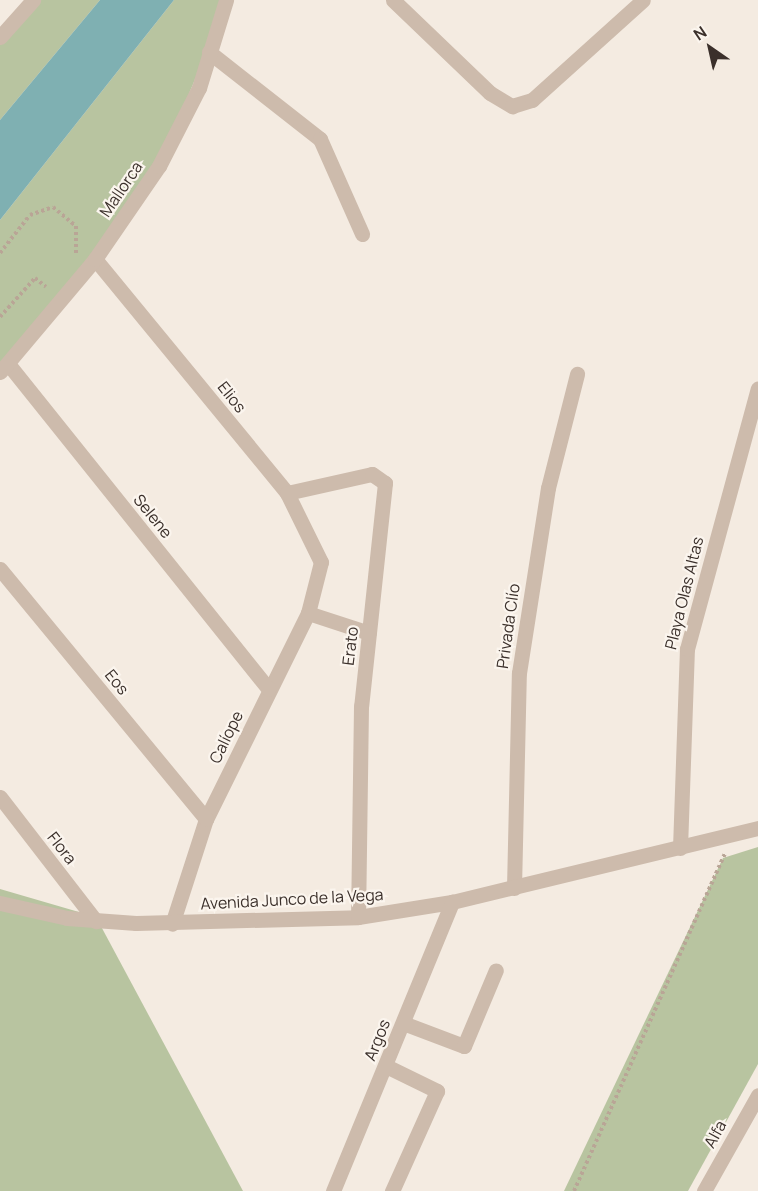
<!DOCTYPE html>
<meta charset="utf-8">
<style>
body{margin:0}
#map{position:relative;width:758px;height:1191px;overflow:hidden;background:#f4ebe1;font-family:Manrope,sans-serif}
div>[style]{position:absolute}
.green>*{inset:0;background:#b8c4a0}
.water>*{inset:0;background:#7fb0b2}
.path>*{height:4px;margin-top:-2px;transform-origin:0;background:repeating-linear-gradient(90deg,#b9a596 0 3px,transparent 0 6px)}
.minor>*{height:15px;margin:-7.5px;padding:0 7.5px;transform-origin:7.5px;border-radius:7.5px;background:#cdbbac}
span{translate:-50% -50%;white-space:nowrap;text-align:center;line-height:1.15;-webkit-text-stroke:4.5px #fbf5ee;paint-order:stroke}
.street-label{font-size:16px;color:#3b302b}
.north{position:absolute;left:680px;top:18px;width:60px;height:60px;-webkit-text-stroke:4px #fbf5ee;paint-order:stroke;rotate:326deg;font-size:16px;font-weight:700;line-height:24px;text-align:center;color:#3b302b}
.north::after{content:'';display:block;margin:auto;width:21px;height:27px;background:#3b302b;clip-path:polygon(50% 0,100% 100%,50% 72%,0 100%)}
</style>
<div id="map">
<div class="green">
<i style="clip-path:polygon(34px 0,100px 0,0 120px,0 40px)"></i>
<i style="clip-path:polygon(174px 0,228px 0,159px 166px,0 372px,0 220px)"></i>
<i style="clip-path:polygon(758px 847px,758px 1064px,688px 1191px,564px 1191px,723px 858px)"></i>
<i style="clip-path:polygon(0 889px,96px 917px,243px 1191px,0 1191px)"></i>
</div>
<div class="water">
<i style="clip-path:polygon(100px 0,174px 0,0 220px,0 120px)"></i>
</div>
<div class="path">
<i style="left:0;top:253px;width:48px;rotate:-51.7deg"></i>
<i style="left:30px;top:215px;width:24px;rotate:-19deg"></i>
<i style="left:53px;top:207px;width:30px;rotate:40deg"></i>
<i style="left:76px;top:226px;width:27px;rotate:90deg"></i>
<i style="left:0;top:317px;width:52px;rotate:-48.1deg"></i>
<i style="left:35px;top:278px;width:14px;rotate:39deg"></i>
<i style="left:574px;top:1191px;width:369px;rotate:-65.9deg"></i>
</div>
<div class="minor">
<i style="left:393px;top:0;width:134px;rotate:43.8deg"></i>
<i style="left:490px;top:93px;width:26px;rotate:31deg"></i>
<i style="left:512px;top:106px;width:21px;rotate:-17deg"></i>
<i style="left:532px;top:100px;width:149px;rotate:-42deg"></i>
<i style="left:0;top:37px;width:50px;rotate:-48.3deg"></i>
<i style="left:209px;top:52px;width:141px;rotate:38.1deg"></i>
<i style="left:320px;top:139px;width:104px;rotate:66.1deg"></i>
<i style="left:95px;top:259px;width:303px;rotate:50.6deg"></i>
<i style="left:287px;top:493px;width:77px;rotate:63.8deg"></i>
<i style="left:321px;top:562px;width:53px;rotate:104.3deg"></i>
<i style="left:308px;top:613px;width:230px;rotate:116.3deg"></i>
<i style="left:206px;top:819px;width:110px;rotate:107.9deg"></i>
<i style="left:9px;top:365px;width:415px;rotate:51.3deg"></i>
<i style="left:0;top:372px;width:148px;rotate:-49.9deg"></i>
<i style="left:95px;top:259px;width:113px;rotate:-55.5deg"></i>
<i style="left:159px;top:166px;width:88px;rotate:-62.9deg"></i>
<i style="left:199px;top:88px;width:92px;rotate:-72.9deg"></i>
<i style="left:287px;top:493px;width:87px;rotate:-12.6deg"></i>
<i style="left:372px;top:474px;width:16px;rotate:35deg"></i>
<i style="left:385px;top:483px;width:224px;rotate:96.1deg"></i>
<i style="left:361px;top:706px;width:211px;rotate:90.8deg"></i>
<i style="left:0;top:569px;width:324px;rotate:50.5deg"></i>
<i style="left:308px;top:613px;width:64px;rotate:18.2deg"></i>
<i style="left:0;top:797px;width:157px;rotate:52.3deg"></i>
<i style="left:680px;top:848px;width:199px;rotate:-88deg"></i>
<i style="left:687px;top:649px;width:270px;rotate:-74.8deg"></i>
<i style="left:514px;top:888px;width:215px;rotate:-88.7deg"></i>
<i style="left:519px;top:673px;width:187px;rotate:-81.1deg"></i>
<i style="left:548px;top:488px;width:118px;rotate:-75.7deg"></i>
<i style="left:0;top:903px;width:69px;rotate:12.6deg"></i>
<i style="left:67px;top:918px;width:69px;rotate:4.1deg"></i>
<i style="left:136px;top:923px;width:222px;rotate:-1.5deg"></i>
<i style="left:358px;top:917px;width:95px;rotate:-9.1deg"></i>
<i style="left:452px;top:902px;width:315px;rotate:-13.6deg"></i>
<i style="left:403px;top:1023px;width:65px;rotate:20.7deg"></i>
<i style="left:464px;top:1046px;width:82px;rotate:-67.2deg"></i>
<i style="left:386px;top:1066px;width:57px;rotate:26.1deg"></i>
<i style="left:437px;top:1091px;width:110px;rotate:114.2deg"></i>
<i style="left:333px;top:1191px;width:313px;rotate:-67.6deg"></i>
<i style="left:704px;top:1191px;width:110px;rotate:-60.6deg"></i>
</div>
<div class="street-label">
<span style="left:121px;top:189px;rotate:-56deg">Mallorca</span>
<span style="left:232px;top:397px;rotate:51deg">Elios</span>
<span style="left:153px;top:516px;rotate:51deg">Selene</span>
<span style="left:684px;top:593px;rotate:-76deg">Playa Olas Altas</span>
<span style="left:508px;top:626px;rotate:-82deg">Privada Clío</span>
<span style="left:350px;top:646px;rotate:-83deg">Erato</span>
<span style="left:117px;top:682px;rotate:51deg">Eos</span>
<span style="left:226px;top:737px;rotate:-64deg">Calíope</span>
<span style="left:62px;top:848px;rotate:52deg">Flora</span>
<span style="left:292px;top:899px;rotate:-3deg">Avenida Junco de la Vega</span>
<span style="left:377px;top:1040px;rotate:-68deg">Argos</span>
<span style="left:715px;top:1134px;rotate:-61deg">Alfa</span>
</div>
<div class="north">N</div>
</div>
